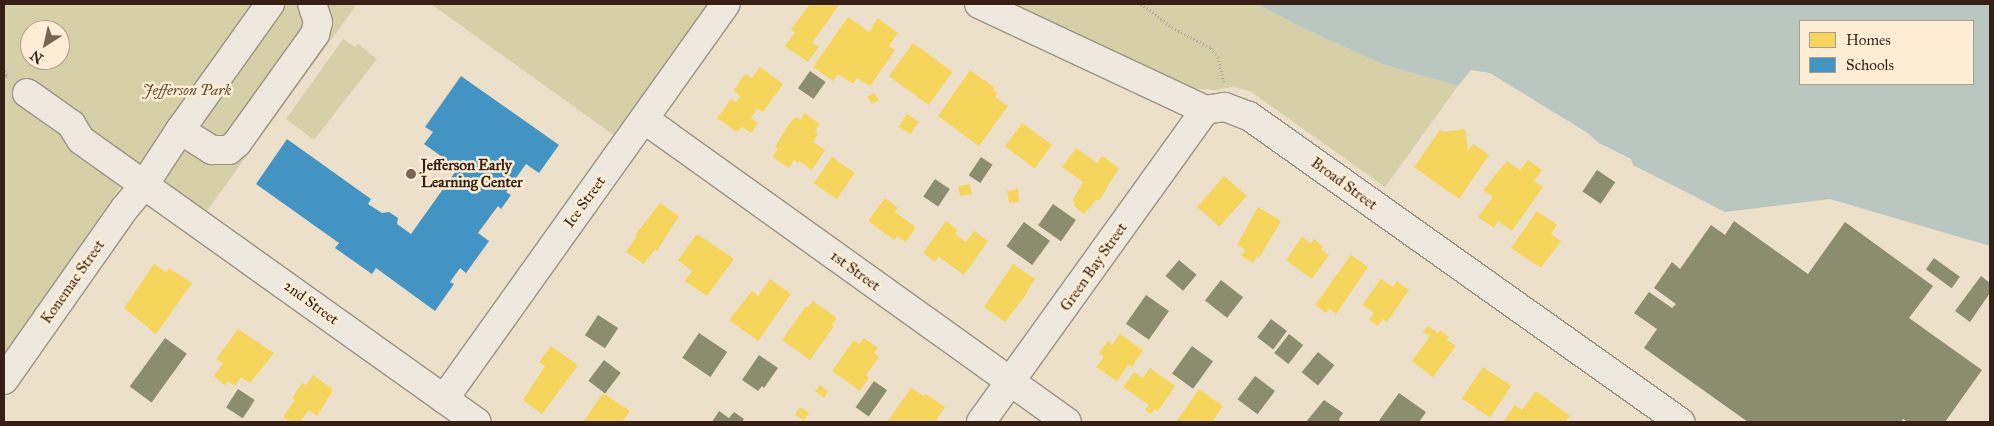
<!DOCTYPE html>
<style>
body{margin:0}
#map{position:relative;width:1994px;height:426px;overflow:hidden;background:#ede0cb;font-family:"IM FELL Great Primer",serif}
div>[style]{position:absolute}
.green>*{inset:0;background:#d6d0a9}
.water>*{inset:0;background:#b9c7c0}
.homes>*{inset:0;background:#f6d55c;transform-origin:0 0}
.schools>*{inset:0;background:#4393c3}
.industry>*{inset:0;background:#8c8c6e;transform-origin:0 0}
.path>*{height:3px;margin-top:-1.5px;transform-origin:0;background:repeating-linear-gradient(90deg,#aca49b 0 1px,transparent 0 3.5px)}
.roads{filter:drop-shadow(1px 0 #9c9285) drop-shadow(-1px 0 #9c9285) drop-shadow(0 1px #9c9285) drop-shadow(0 -1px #9c9285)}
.minor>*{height:28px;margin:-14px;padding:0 14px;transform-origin:14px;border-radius:14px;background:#efe8de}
.dots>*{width:14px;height:14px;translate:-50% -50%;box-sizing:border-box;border:2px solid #fcedd4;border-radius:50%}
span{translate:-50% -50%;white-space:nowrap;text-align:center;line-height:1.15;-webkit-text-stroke:5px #fcedd4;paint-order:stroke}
.park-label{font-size:15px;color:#615038;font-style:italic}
.poi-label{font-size:15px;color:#361f14;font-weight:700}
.left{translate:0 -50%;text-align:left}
.street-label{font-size:15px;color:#361f14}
.frame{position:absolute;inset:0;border:5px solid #361f14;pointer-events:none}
.legend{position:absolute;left:1799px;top:20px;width:175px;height:65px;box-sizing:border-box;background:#fcedd4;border:1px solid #ad9b87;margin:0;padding:6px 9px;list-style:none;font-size:15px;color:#361f14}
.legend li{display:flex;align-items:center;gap:10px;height:25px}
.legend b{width:25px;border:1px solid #ad9b87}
.north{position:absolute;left:20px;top:20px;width:50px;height:50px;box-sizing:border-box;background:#fcedd4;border:1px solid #ad9b87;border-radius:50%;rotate:215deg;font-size:14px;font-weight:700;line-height:20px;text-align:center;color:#361f14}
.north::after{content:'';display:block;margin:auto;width:18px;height:22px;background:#766354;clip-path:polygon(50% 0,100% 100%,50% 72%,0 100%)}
</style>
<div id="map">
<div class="green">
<i style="clip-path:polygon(evenodd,4px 4px,357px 4px,206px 212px,137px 162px,4px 357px,4px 4px,30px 30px,60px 30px,60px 60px,30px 60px,30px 30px)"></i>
<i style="clip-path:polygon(431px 4px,709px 4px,615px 136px)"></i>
<i style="clip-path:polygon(1010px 4px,1257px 4px,1301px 27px,1382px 64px,1458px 86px,1385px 187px,1250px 91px,1233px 87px,1215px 90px,1188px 88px)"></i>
<i style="clip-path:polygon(343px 39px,355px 47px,358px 44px,377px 59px,314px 140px,286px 119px)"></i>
</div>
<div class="water">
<i style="clip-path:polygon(evenodd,1257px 4px,1990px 4px,1990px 246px,1830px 199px,1725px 212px,1633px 165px,1631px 159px,1599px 143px,1586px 132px,1490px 73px,1471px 70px,1458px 86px,1382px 64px,1301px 27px,1257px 4px,1800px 21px,1973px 21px,1973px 84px,1800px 84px,1800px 21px)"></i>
</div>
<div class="homes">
<i style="clip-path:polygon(810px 4px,839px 5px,812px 43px,819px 47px,808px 62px,785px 46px,795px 32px,791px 29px)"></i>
<i style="clip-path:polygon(848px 17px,869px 32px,878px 18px,898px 33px,889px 46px,895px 50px,870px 86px,857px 78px,853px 84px,838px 74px,833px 81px,813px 67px)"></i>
<i style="left:913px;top:43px;width:49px;height:41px;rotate:36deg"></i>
<i style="clip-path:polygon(760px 67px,783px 84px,763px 112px,757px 108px,751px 118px,758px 123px,751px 133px,742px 127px,737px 132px,717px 118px,731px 99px,736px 102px,740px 97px,734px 90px,745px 74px,752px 78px)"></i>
<i style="clip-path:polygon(970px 70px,995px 88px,993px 90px,998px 93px,995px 97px,1008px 106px,979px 146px,938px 116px)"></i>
<i style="clip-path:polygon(874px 93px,879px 100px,872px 104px,867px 97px)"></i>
<i style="clip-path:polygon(805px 113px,820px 124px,815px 131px,818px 134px,813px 142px,825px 150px,812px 170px,799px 161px,798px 163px,794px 160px,789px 168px,772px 157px,778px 149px,775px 147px,788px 125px,796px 117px,800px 120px)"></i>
<i style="left:907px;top:114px;width:14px;height:15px;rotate:34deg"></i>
<i style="left:1022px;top:123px;width:37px;height:29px;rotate:36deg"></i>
<i style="clip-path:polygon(1465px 129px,1468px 150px,1474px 144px,1489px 155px,1459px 199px,1414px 167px,1440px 130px,1444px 132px)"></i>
<i style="clip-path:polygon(1076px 148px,1097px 163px,1102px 156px,1119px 168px,1099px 201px,1097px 199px,1084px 214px,1073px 205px,1075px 202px,1073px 200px,1083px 182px,1062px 167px)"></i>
<i style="left:832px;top:157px;width:28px;height:32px;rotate:35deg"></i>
<i style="clip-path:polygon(1528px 160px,1542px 170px,1534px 181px,1543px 187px,1512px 231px,1498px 221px,1494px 228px,1478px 217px,1493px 197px,1483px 190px,1507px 161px,1520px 170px)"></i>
<i style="left:1224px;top:176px;width:30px;height:41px;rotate:41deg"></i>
<i style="left:970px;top:184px;width:10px;height:12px;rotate:79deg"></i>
<i style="clip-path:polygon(1018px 189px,1019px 202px,1009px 203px,1007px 191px)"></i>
<i style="clip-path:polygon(885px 198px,898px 208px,895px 212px,916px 227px,906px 242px,897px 236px,894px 240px,868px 221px)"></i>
<i style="clip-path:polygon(660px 203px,679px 216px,657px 251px,655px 249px,644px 264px,626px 252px,637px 236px,635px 235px)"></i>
<i style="clip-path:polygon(1258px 207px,1281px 221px,1259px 258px,1257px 256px,1253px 263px,1241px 256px,1245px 250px,1237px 245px)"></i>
<i style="clip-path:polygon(1537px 211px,1557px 225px,1551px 234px,1561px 241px,1541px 268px,1511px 248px)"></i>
<i style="clip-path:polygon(946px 221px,958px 230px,955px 234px,966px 242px,974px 231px,988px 241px,964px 275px,939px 257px,935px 262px,923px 253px)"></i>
<i style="clip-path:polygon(697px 234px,734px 259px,707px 296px,685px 281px,692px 271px,678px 260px)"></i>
<i style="clip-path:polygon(1302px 237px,1311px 243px,1314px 239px,1323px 246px,1321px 250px,1329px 255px,1312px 279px,1286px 260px)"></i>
<i style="clip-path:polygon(1351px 255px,1368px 267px,1336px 314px,1329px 308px,1326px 313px,1315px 305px)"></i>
<i style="clip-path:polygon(154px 264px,166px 272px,169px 268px,192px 283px,156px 334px,124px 308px)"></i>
<i style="clip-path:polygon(1013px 264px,1035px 279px,1027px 291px,1028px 292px,1005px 322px,984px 307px)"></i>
<i style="clip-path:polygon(770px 279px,791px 294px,758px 341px,729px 320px,752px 291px,758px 296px)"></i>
<i style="clip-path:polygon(1381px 279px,1393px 287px,1397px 281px,1409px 290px,1387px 322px,1383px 319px,1378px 326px,1369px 320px,1374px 313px,1362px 305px)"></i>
<i style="clip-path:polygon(813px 301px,837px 318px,832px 324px,834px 326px,810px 360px,782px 340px,806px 306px,808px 307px)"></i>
<i style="clip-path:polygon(1428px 326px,1438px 333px,1440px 330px,1449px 337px,1447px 340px,1456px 346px,1433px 377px,1412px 361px,1430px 336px,1423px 332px)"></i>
<i style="clip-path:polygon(238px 329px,274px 353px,250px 383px,241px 377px,235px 386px,228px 381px,225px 385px,214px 376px,223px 363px,216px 359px)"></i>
<i style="clip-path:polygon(1120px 334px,1143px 350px,1132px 367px,1129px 364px,1117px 381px,1096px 367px,1104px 357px,1099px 353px,1108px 341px,1112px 345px)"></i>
<i style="clip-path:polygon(864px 338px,878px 348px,874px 353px,879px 357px,866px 375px,869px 378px,860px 391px,832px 371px,854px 340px,859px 344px)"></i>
<i style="clip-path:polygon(551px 346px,578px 365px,542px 414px,523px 400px,545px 366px,539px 362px)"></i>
<i style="left:1483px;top:367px;width:34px;height:38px;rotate:34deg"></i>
<i style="clip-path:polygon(1150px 368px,1175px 386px,1158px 411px,1155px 409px,1151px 414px,1145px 410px,1149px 405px,1123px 387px,1134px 372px,1143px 378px)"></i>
<i style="clip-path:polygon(313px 375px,333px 390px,317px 416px,309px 410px,300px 422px,291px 422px,283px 417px,295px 400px,292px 398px,302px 383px,306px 385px)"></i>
<i style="clip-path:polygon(820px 385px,828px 391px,824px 398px,815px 391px)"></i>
<i style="clip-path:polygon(911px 388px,924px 396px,926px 394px,945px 407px,935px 422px,887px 422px)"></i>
<i style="clip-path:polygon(1199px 389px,1223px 406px,1212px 422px,1176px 422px)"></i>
<i style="clip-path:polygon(1536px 391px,1570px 416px,1565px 422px,1503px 422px,1515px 405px,1522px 410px)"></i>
<i style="clip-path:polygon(603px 393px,630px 411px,622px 422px,583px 422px)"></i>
<i style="left:800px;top:407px;width:11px;height:9px;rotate:34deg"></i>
</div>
<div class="schools">
<i style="clip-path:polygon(461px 76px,559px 145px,539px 173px,526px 164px,506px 192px,511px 195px,501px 209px,498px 206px,478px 233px,489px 241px,466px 273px,460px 268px,450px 282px,454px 284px,435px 311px,376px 268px,372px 274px,335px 248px,339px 243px,256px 184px,287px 139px,371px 199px,368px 204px,382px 213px,389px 212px,398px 218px,397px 224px,411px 234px,458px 168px,424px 144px,433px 132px,425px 127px)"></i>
</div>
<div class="industry">
<i style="left:810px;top:71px;width:19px;height:21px;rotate:35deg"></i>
<i style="left:981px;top:157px;width:14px;height:22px;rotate:34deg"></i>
<i style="left:1597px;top:170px;width:22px;height:26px;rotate:34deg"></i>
<i style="left:935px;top:179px;width:18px;height:21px;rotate:34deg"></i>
<i style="left:1053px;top:204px;width:28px;height:26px;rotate:35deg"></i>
<i style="clip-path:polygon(1734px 221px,1808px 274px,1845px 222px,1933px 286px,1909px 318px,1982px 370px,1945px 422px,1908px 422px,1903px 419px,1901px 422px,1748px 422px,1644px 348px,1657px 329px,1634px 313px,1649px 292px,1672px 308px,1676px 304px,1654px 288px,1672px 262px,1680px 269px,1711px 225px,1725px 235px)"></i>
<i style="left:1024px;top:222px;width:32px;height:30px;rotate:36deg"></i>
<i style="left:1934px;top:258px;width:32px;height:14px;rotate:36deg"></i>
<i style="left:1179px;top:260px;width:23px;height:21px;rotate:40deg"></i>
<i style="clip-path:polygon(1981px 276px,1990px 283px,1990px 293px,1970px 322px,1955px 311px)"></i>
<i style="left:1221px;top:280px;width:28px;height:26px;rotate:38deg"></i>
<i style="left:1146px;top:295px;width:28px;height:35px;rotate:35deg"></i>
<i style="left:598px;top:315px;width:24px;height:24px;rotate:33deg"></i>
<i style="left:1271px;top:319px;width:20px;height:23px;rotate:37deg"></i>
<i style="left:699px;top:333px;width:34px;height:30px;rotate:34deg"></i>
<i style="left:1289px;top:334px;width:18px;height:24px;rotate:38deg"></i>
<i style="left:165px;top:338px;width:27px;height:60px;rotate:36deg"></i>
<i style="left:1192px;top:346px;width:26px;height:34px;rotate:36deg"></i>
<i style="left:1318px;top:352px;width:21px;height:26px;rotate:39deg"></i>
<i style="clip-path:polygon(759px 355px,778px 368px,764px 388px,762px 386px,758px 391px,742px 380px)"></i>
<i style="left:604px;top:360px;width:21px;height:26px;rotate:37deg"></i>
<i style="left:1255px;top:376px;width:25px;height:29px;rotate:37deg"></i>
<i style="left:874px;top:381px;width:16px;height:32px;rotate:35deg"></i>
<i style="left:238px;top:389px;width:20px;height:22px;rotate:33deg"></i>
<i style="clip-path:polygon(1399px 393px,1426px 412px,1419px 422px,1378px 422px)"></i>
<i style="clip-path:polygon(1324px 400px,1343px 413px,1339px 419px,1340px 422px,1306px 422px)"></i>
<i style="clip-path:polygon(719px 411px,729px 418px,734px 412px,744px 419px,742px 422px,712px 422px)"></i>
</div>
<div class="path">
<i style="left:1141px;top:4px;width:42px;rotate:36.3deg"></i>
<i style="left:1175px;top:29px;width:41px;rotate:27.8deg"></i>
<i style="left:1211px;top:48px;width:11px;rotate:52deg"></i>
<i style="left:1218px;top:57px;width:26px;rotate:77deg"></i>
<i style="left:4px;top:71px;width:6px;rotate:59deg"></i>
<i style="left:7px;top:76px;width:3px;rotate:162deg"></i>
</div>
<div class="roads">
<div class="minor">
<i style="left:979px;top:4px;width:250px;rotate:25.1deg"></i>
<i style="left:1205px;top:110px;width:20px;rotate:-9deg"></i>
<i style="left:1225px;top:107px;width:26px;rotate:21deg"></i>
<i style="left:1249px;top:116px;width:529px;rotate:35.37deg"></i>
<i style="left:27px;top:93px;width:54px;rotate:35.2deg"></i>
<i style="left:71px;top:124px;width:19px;rotate:58deg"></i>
<i style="left:81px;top:140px;width:486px;rotate:35.5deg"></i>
<i style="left:644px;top:119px;width:520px;rotate:35.61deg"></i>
<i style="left:180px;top:130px;width:38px;rotate:32deg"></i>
<i style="left:212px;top:150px;width:17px"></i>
<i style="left:229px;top:150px;width:11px;rotate:-41deg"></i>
<i style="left:237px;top:143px;width:134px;rotate:-54.4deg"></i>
<i style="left:315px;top:34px;width:12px;rotate:-76deg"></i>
<i style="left:318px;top:22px;width:19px;rotate:-108deg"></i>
<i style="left:4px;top:380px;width:210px;rotate:-54.9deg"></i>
<i style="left:125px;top:208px;width:30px;rotate:-50deg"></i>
<i style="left:144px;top:185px;width:66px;rotate:-56.8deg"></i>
<i style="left:180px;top:130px;width:155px;rotate:-54.5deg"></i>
<i style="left:444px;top:399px;width:485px;rotate:-54.5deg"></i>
<i style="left:981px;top:422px;width:384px;rotate:-54.3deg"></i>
</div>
</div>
<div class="dots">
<i style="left:411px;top:174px;background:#766354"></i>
</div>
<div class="park-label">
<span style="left:187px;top:91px">Jefferson Park</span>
</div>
<div class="poi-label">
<span class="left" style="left:421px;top:174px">Jefferson Early<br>Learning Center</span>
</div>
<div class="street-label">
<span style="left:1344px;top:184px;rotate:36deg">Broad Street</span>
<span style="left:585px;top:202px;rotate:-54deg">Ice Street</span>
<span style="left:1094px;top:267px;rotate:-55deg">Green Bay Street</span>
<span style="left:855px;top:271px;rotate:36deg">1st Street</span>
<span style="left:73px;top:282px;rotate:-55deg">Konemac Street</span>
<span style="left:311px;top:303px;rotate:36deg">2nd Street</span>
</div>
<div class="frame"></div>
<ul class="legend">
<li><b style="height:14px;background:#f6d55c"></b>Homes</li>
<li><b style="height:14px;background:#4393c3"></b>Schools</li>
</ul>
<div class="north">N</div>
</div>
